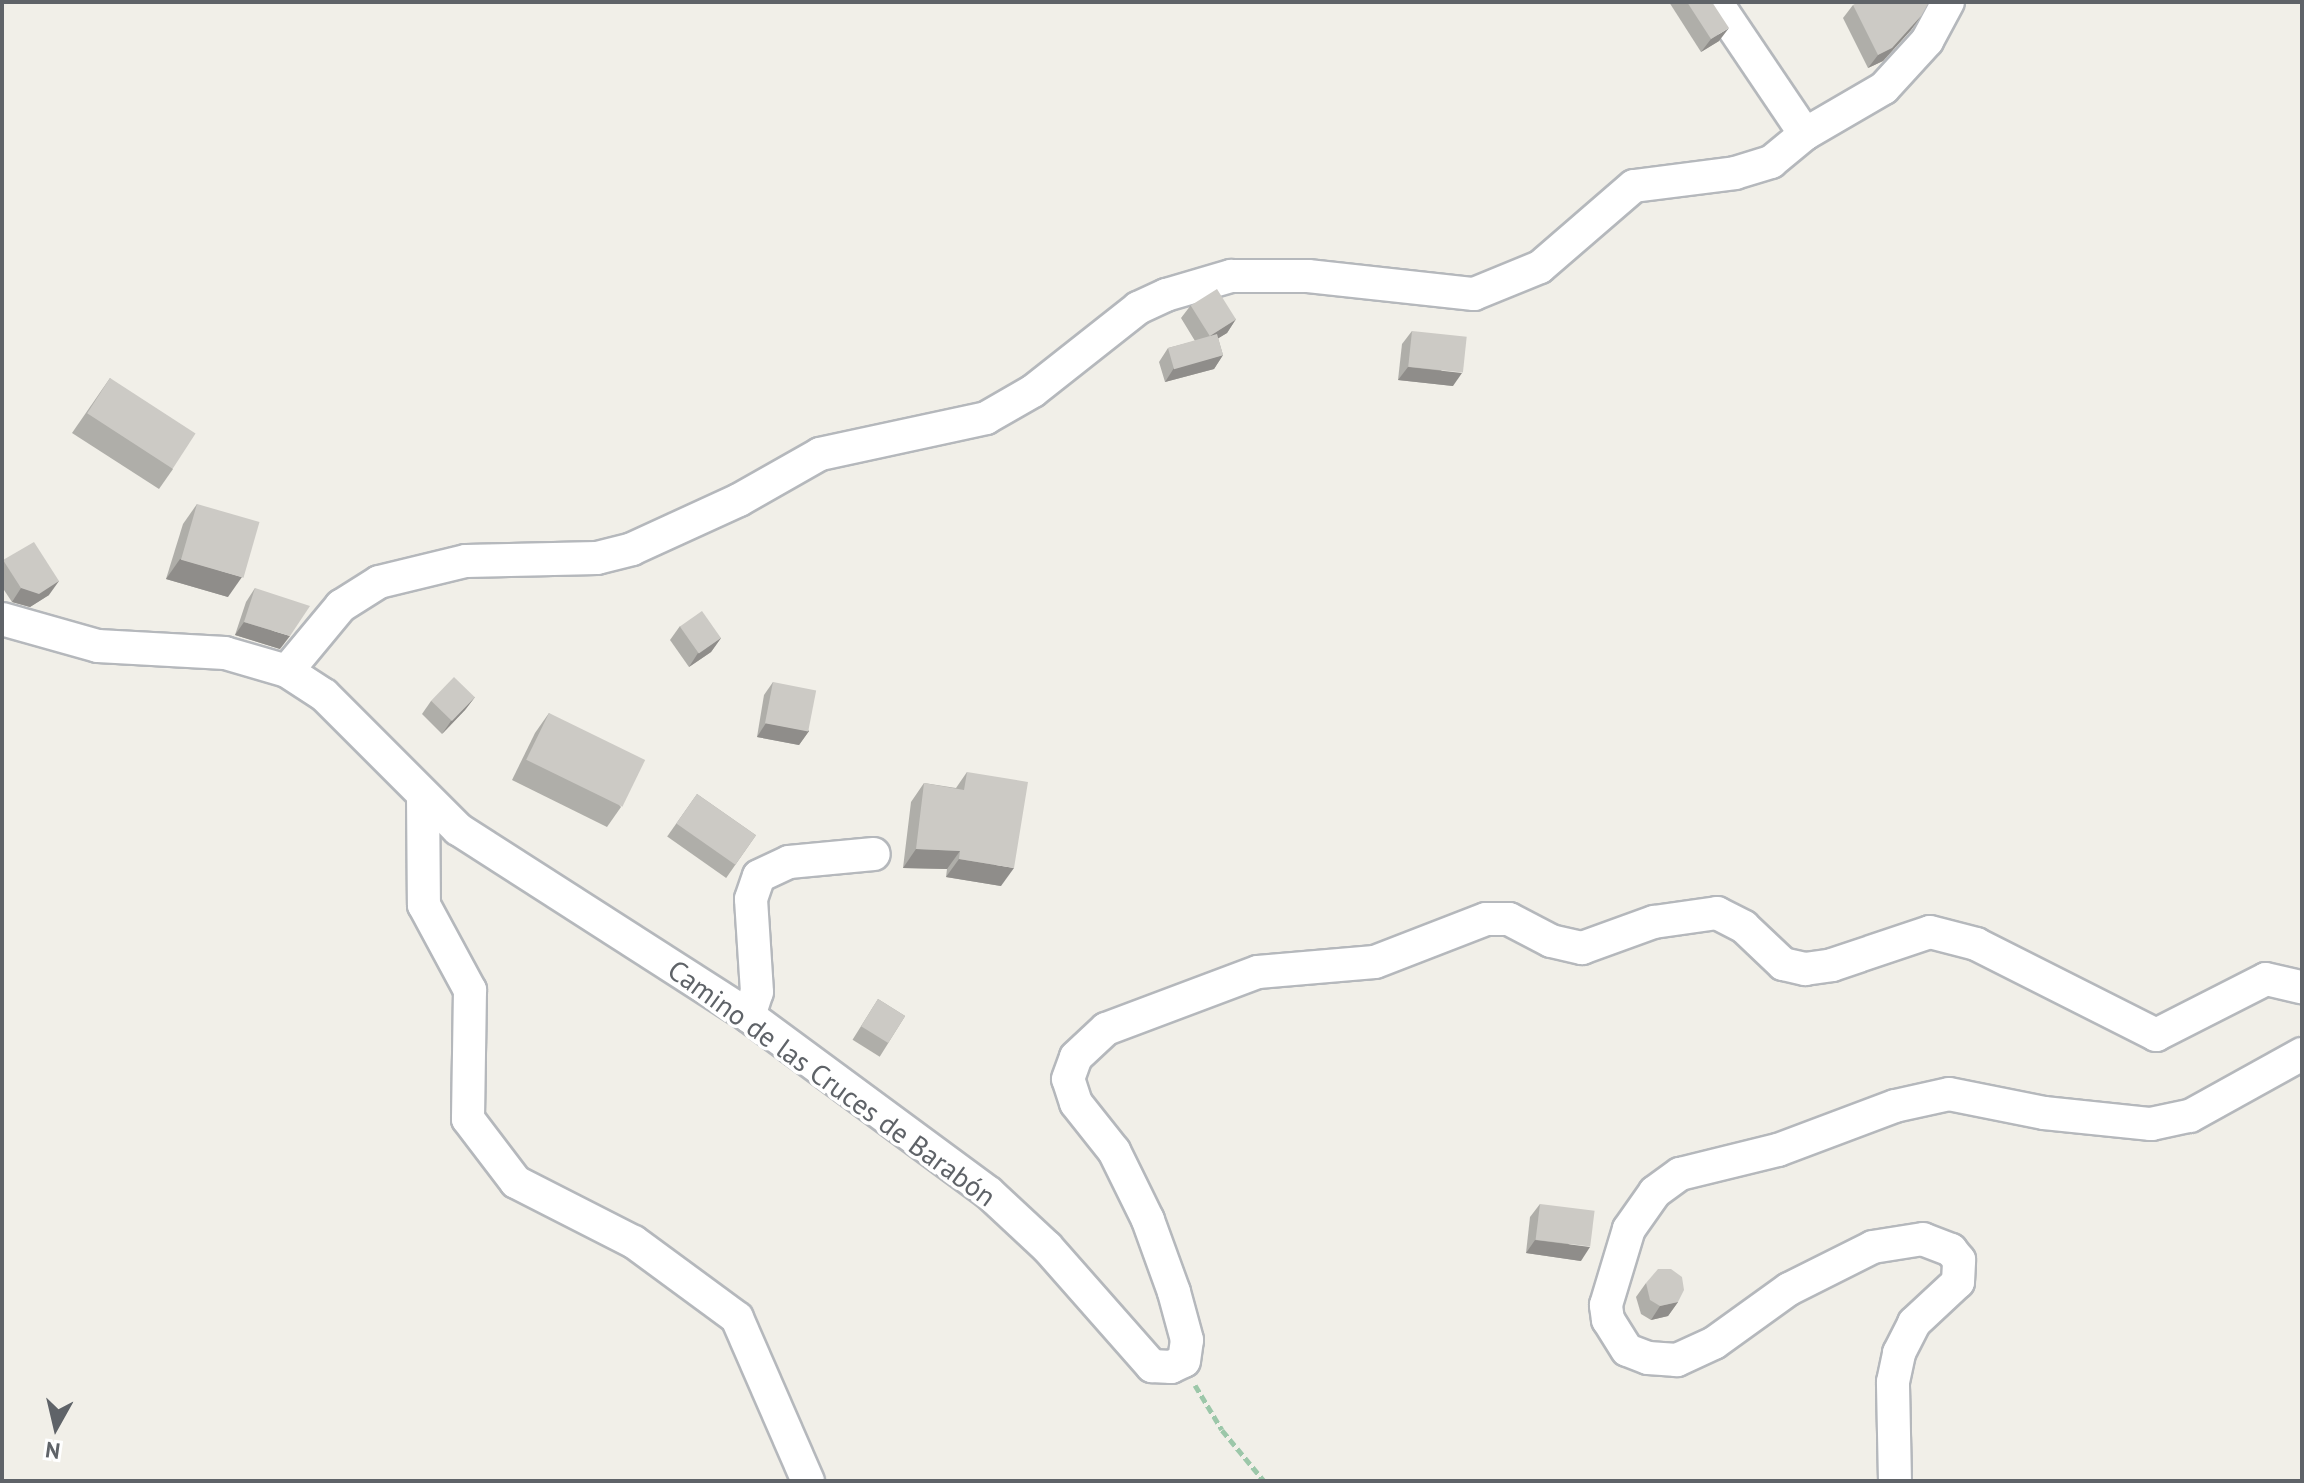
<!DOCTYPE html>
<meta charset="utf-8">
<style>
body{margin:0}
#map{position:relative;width:2304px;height:1483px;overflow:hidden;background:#f1efe8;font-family:"PT Sans",sans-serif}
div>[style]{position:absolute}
.path>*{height:5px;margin-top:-2.5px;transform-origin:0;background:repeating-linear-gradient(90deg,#9cc7a9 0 8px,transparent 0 12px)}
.roads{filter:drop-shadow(2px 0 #b5b8bc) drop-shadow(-2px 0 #b5b8bc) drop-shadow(0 2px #b5b8bc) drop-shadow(0 -2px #b5b8bc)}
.minor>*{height:32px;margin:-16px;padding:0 16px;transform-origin:16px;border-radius:16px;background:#fff}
.wall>*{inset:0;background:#afaea9;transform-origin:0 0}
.shaded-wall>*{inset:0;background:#8f8d8a}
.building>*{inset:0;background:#cccac5;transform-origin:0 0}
span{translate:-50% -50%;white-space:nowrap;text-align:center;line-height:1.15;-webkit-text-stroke:7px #fff;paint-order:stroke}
.street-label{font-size:28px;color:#5f6368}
.frame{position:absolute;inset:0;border:4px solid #5f6368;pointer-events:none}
.north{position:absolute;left:16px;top:1387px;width:80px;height:80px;-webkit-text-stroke:6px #fff;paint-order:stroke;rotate:188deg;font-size:22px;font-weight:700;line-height:32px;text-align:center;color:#5f6368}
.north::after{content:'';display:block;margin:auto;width:28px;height:36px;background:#5f6368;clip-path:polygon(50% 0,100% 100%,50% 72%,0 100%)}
</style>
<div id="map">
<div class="path">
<i style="left:1195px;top:1385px;width:52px;rotate:59deg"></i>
<i style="left:1222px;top:1430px;width:66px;rotate:50.5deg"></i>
</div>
<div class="roads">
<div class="minor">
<i style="left:1716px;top:2px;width:159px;rotate:56deg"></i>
<i style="left:2px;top:619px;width:100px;rotate:15.7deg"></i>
<i style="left:98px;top:646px;width:127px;rotate:3.2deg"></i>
<i style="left:225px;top:653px;width:65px;rotate:16.2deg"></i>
<i style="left:287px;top:671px;width:44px;rotate:33deg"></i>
<i style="left:324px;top:695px;width:190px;rotate:45deg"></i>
<i style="left:458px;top:829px;width:346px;rotate:32.7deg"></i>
<i style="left:749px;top:1016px;width:298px;rotate:36.4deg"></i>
<i style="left:989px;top:1193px;width:79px;rotate:43deg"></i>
<i style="left:1047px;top:1247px;width:159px;rotate:48.6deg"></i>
<i style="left:1152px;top:1366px;width:19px;rotate:3deg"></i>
<i style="left:1171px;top:1367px;width:14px;rotate:-25deg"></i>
<i style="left:1184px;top:1361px;width:21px;rotate:-82deg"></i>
<i style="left:1187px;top:1340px;width:50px;rotate:-105.2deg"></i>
<i style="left:1174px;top:1292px;width:77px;rotate:-109.9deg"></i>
<i style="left:1148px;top:1220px;width:77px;rotate:-116.2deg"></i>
<i style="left:1114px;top:1151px;width:61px;rotate:-128.4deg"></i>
<i style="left:1076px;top:1103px;width:25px;rotate:-108deg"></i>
<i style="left:1068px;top:1079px;width:23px;rotate:-70deg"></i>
<i style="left:1076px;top:1057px;width:41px;rotate:-43deg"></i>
<i style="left:1106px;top:1029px;width:162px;rotate:-20.6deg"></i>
<i style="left:1258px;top:972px;width:117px;rotate:-4.9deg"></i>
<i style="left:1375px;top:962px;width:119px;rotate:-21.2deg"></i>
<i style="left:1486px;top:919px;width:23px"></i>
<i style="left:1509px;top:919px;width:47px;rotate:27.6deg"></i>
<i style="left:1551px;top:941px;width:32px;rotate:13deg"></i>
<i style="left:1582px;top:948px;width:77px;rotate:-19.9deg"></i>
<i style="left:1654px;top:922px;width:64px;rotate:-8.1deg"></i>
<i style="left:1717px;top:913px;width:30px;rotate:27deg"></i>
<i style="left:1744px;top:927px;width:54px;rotate:43.5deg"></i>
<i style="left:1783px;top:964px;width:23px;rotate:13deg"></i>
<i style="left:1805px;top:969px;width:27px;rotate:-8deg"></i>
<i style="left:1832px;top:965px;width:103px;rotate:-18.6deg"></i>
<i style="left:1930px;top:932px;width:48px;rotate:14.6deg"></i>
<i style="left:1976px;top:944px;width:202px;rotate:26.8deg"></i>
<i style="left:2156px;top:1035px;width:123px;rotate:-27deg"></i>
<i style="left:2266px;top:979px;width:37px;rotate:13deg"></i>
<i style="left:287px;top:671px;width:85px;rotate:-50.3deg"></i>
<i style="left:341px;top:606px;width:45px;rotate:-32.3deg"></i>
<i style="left:379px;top:582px;width:89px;rotate:-13.6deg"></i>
<i style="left:466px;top:561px;width:131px;rotate:-1.3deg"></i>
<i style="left:597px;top:558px;width:36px;rotate:-14deg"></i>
<i style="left:632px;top:549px;width:118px;rotate:-24.6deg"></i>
<i style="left:739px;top:500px;width:93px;rotate:-29.6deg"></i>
<i style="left:820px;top:454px;width:170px;rotate:-12.2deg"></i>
<i style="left:986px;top:418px;width:54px;rotate:-29.9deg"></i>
<i style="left:1033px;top:391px;width:134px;rotate:-38.3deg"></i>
<i style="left:1138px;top:308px;width:31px;rotate:-25deg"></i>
<i style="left:1166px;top:295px;width:68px;rotate:-16.3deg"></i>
<i style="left:1231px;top:276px;width:77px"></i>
<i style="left:1308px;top:276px;width:167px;rotate:6.2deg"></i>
<i style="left:1474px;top:294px;width:71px;rotate:-22.2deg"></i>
<i style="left:1540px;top:267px;width:124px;rotate:-40.8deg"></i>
<i style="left:1634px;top:186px;width:102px;rotate:-7.3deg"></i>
<i style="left:1735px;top:173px;width:38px;rotate:-17deg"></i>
<i style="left:1771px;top:162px;width:44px;rotate:-39.5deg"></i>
<i style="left:1805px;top:134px;width:91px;rotate:-30.2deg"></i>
<i style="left:1884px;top:88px;width:64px;rotate:-47.5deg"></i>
<i style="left:1927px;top:41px;width:44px;rotate:-61.7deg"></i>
<i style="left:423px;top:796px;width:109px;rotate:89.5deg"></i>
<i style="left:424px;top:905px;width:97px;rotate:61.6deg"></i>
<i style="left:470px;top:990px;width:129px;rotate:90.9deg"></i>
<i style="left:468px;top:1119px;width:79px;rotate:52.7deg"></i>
<i style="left:516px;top:1182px;width:132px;rotate:27deg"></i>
<i style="left:634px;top:1242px;width:128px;rotate:36.4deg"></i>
<i style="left:737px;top:1318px;width:178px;rotate:66.5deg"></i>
<i style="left:749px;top:1016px;width:25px;rotate:-72deg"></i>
<i style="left:757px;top:992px;width:93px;rotate:-93.7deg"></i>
<i style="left:751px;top:899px;width:24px;rotate:-71deg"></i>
<i style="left:759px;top:876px;width:33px;rotate:-25deg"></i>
<i style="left:789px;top:862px;width:85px;rotate:-5.4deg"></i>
<i style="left:1895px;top:1481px;width:99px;rotate:-91.2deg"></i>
<i style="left:1893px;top:1382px;width:30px;rotate:-78deg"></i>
<i style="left:1899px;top:1353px;width:34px;rotate:-63deg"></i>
<i style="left:1914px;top:1323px;width:60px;rotate:-43deg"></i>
<i style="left:1958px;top:1282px;width:22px;rotate:-87deg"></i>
<i style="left:1959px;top:1260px;width:13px;rotate:-129deg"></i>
<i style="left:1951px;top:1250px;width:30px;rotate:-159deg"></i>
<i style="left:1923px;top:1239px;width:51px;rotate:170.9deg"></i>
<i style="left:1873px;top:1247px;width:94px;rotate:153.4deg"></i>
<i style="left:1789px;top:1289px;width:92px;rotate:144.2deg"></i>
<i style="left:1714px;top:1343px;width:41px;rotate:155.3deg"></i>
<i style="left:1677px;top:1360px;width:29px;rotate:-176deg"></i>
<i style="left:1648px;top:1358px;width:22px;rotate:-159deg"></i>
<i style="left:1627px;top:1350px;width:36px;rotate:-122deg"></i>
<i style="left:1608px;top:1320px;width:15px;rotate:-98deg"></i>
<i style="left:1606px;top:1305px;width:79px;rotate:-73.2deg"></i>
<i style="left:1629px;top:1229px;width:45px;rotate:-54.9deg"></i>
<i style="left:1655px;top:1192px;width:31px;rotate:-36deg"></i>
<i style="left:1680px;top:1174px;width:101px;rotate:-13.8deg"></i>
<i style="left:1778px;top:1150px;width:125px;rotate:-20.6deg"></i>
<i style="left:1895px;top:1106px;width:55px;rotate:-12.5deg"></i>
<i style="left:1949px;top:1094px;width:97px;rotate:11.3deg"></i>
<i style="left:2044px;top:1113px;width:108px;rotate:5.9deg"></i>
<i style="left:2151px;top:1124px;width:40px;rotate:-12deg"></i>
<i style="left:2190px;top:1116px;width:128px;rotate:-29deg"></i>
</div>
</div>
<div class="wall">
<i style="clip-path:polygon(1669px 2px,1712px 2px,1719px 41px,1701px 52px)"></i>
<i style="clip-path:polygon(1853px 5px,1921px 16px,1911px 30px,1883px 61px,1868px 68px,1843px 18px)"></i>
<i style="clip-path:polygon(1191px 305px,1236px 319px,1227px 333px,1218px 338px,1223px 355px,1214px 369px,1165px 382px,1159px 362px,1168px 348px,1195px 341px,1181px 318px)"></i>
<i style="clip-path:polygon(1412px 331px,1453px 386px,1398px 380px,1402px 344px)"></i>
<i style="clip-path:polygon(110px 378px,173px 469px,159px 489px,72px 433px)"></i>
<i style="clip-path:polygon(197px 504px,228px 597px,166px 579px,183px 524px)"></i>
<i style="clip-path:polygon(3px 560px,49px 595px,30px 607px,12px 602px,2px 587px,2px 562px)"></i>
<i style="clip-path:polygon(255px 588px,280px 649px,235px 635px,246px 602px)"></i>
<i style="clip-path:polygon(680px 626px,721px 638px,711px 652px,689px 667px,670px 640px)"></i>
<i style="clip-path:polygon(773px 682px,809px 731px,799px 745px,757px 737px,764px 695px)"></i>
<i style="clip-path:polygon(475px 697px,465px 710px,442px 734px,422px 714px,431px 701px)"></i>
<i style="clip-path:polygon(549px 713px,621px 807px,607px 827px,512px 780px,535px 733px)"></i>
<i style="clip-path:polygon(967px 772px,1001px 886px,946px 877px,947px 869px,903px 868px,911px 802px,924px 783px,956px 788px)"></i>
<i style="left:697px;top:794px;width:72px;height:52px;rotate:35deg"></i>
<i style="left:878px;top:999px;width:32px;height:48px;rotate:32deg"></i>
<i style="clip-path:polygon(1540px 1204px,1581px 1261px,1526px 1253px,1530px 1217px)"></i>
<i style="clip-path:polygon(1646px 1283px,1678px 1302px,1668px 1316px,1651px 1320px,1641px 1314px,1636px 1297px)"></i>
</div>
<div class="shaded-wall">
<i style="clip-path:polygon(1921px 16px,1911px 30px,1883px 61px,1868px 68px,1878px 55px)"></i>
<i style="clip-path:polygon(1729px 28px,1719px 41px,1701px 52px,1711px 39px)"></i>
<i style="clip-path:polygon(1236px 319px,1227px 333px,1201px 349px,1210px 336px)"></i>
<i style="clip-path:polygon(1223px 355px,1214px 369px,1165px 382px,1174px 368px)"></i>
<i style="clip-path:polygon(1408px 367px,1462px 373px,1453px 386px,1398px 380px)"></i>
<i style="clip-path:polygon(180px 559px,242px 577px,228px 597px,166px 579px)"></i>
<i style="clip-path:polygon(59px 581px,49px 595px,30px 607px,12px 602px,21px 588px)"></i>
<i style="clip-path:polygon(244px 622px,290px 636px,280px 649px,235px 635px)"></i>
<i style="clip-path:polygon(721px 638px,711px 652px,689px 667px,698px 653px)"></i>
<i style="clip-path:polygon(475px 697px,465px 710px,442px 734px,451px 721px)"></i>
<i style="clip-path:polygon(766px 723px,809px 731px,799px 745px,757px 737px)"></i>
<i style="clip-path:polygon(916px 849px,960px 851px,947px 869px,903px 868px)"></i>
<i style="clip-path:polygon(959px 859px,1014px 868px,1001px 886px,946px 877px)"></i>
<i style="clip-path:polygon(1535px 1240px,1590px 1247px,1581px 1261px,1526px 1253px)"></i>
<i style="clip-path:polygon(1678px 1302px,1668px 1316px,1651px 1320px,1660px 1306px)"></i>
</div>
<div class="building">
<i style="clip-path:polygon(1687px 2px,1712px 2px,1729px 28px,1711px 39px)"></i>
<i style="clip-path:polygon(1858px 2px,1929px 2px,1921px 16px,1892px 48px,1878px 55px,1853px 5px)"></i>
<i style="left:1217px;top:289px;width:36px;height:31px;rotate:58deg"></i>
<i style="left:1412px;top:331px;width:55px;height:36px;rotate:6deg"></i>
<i style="left:1217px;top:334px;width:22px;height:51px;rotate:74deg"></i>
<i style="left:110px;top:378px;width:102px;height:42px;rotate:33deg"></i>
<i style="left:197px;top:504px;width:65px;height:58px;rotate:16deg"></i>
<i style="clip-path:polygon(34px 542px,59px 581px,39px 594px,21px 588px,3px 560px)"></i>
<i style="clip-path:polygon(255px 588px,310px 606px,290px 636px,244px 622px)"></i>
<i style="left:702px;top:611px;width:33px;height:27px;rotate:55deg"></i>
<i style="left:454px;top:677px;width:29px;height:33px;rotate:44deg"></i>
<i style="left:773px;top:682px;width:44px;height:42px;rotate:11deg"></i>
<i style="left:549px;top:713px;width:107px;height:52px;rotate:26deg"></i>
<i style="clip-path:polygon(967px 772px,1028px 782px,1014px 868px,959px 859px,960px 851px,916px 849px,924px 783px,964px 790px)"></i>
<i style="left:697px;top:794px;width:72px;height:36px;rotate:35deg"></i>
<i style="left:878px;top:999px;width:32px;height:32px;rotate:32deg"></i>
<i style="left:1540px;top:1204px;width:55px;height:36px;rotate:7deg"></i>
<i style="clip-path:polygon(1658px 1269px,1671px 1269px,1682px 1277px,1684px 1290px,1678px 1302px,1660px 1306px,1650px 1300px,1646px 1283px)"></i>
</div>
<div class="street-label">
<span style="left:832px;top:1083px;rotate:36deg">Camino de las Cruces de Barabón</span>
</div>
<div class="frame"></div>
<div class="north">N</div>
</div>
